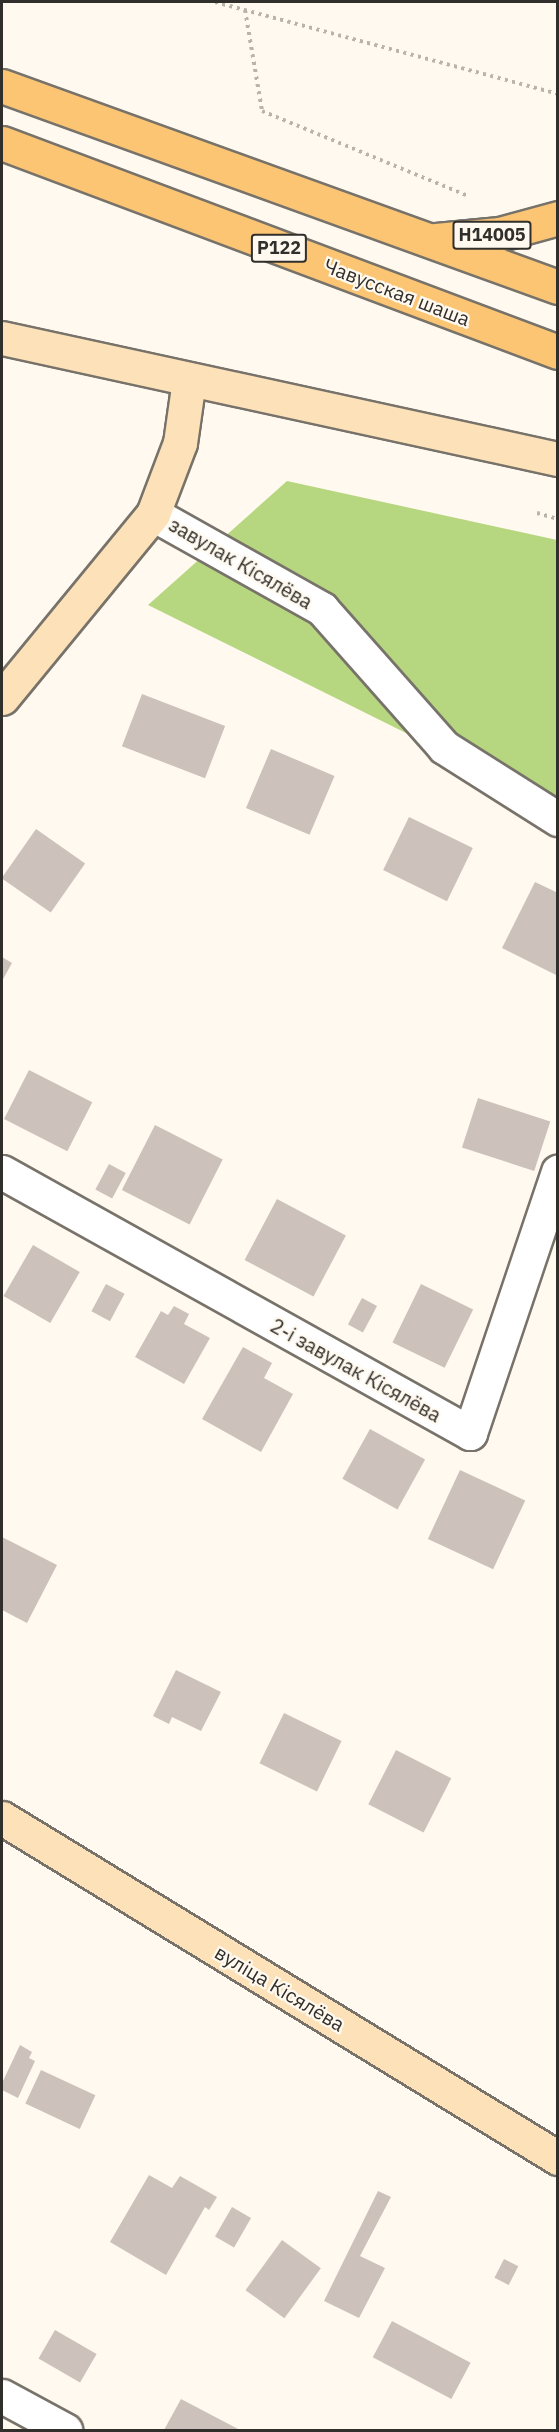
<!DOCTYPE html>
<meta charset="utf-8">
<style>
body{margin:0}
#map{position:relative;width:559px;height:2432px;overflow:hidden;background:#fff9ef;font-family:"IBM Plex Sans",sans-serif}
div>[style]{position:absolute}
.forest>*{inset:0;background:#b6d780}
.building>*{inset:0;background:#ccc2bb;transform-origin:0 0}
.path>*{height:4px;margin-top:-2px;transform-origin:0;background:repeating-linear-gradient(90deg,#b8b4ac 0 3px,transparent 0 7.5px)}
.roads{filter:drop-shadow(2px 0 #78736a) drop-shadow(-2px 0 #78736a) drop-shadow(0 2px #78736a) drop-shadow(0 -2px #78736a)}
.street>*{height:33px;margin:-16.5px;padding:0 16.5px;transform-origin:16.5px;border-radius:16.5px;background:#fff}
.secondary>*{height:33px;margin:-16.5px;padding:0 16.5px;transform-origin:16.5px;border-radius:16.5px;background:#fde2b9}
.primary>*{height:33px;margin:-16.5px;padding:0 16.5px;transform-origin:16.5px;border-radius:16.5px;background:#fbc574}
span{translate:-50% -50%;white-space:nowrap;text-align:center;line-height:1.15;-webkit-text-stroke:4.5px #fff9ef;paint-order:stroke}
.shield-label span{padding:2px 4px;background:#fff9ef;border:2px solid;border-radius:4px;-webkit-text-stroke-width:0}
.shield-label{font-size:18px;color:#312f2b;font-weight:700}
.street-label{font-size:20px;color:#312f2b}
.frame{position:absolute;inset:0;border:3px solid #312f2b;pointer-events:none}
</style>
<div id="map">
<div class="forest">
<i style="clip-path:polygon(287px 481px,557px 540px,557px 808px,148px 605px)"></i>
</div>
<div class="building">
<i style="left:142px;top:694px;width:89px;height:56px;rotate:21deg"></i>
<i style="left:271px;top:749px;width:69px;height:64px;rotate:23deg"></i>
<i style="left:409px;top:817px;width:71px;height:59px;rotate:26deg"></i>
<i style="left:36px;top:829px;width:60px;height:60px;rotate:35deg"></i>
<i style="clip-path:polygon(535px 882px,558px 893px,558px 976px,502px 948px)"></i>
<i style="clip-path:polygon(2px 957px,12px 963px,2px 981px)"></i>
<i style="left:29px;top:1070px;width:71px;height:55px;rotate:27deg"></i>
<i style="left:478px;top:1098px;width:76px;height:52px;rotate:18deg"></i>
<i style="left:155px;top:1125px;width:76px;height:73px;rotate:27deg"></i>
<i style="left:109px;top:1164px;width:19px;height:29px;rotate:28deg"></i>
<i style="left:277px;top:1199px;width:78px;height:69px;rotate:28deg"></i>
<i style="left:33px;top:1245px;width:54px;height:59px;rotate:30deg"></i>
<i style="left:106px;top:1284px;width:21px;height:31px;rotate:28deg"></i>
<i style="left:421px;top:1284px;width:58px;height:65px;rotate:26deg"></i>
<i style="left:362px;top:1298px;width:17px;height:30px;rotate:28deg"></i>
<i style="clip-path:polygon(174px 1306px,189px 1314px,184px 1324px,210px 1338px,184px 1384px,135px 1357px,161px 1311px,168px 1315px)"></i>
<i style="clip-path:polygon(243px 1347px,272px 1363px,264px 1378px,293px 1394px,261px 1452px,202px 1419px)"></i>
<i style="left:370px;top:1429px;width:63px;height:57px;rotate:29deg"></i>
<i style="left:460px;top:1470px;width:72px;height:76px;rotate:25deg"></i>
<i style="clip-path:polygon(2px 1537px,57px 1565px,27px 1623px,2px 1610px)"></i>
<i style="clip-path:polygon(176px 1670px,221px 1692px,201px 1731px,172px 1717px,169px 1724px,153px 1716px)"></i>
<i style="left:284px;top:1713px;width:64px;height:56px;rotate:26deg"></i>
<i style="left:396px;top:1750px;width:62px;height:61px;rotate:27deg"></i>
<i style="clip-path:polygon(20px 2045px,32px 2052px,29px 2058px,35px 2061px,18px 2098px,2px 2090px,2px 2083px)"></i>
<i style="left:41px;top:2070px;width:60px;height:37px;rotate:25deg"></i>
<i style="clip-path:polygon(149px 2175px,172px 2188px,180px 2176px,217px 2197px,209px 2210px,205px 2207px,166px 2275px,110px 2242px)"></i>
<i style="clip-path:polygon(378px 2191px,391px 2197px,360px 2256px,385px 2268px,359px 2318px,324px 2301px)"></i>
<i style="left:232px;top:2207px;width:22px;height:34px;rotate:30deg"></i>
<i style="left:282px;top:2240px;width:48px;height:62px;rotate:36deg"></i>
<i style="left:504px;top:2259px;width:16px;height:21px;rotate:27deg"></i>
<i style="left:392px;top:2321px;width:89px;height:41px;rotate:28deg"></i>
<i style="left:55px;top:2330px;width:48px;height:33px;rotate:30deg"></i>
<i style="clip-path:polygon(181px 2399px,240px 2430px,164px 2430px)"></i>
</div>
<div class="path">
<i style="left:215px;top:2px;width:355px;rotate:15deg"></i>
<i style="left:245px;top:10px;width:102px;rotate:80.4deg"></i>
<i style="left:262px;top:111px;width:223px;rotate:22.4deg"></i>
<i style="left:537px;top:513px;width:22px;rotate:16deg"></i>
</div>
<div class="roads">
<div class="street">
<i style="left:153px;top:514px;width:194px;rotate:29.3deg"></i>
<i style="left:322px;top:609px;width:184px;rotate:48.5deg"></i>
<i style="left:444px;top:747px;width:135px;rotate:32.3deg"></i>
<i style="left:2px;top:1172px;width:536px;rotate:29.15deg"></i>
<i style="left:470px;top:1433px;width:276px;rotate:-71.4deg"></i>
<i style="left:2px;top:2396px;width:72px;rotate:28.4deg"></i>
</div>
<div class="secondary">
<i style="left:2px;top:338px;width:569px;rotate:12.28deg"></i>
<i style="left:2px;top:698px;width:238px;rotate:-50.6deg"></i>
<i style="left:153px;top:514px;width:76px;rotate:-69.2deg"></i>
<i style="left:180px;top:443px;width:64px;rotate:-81.9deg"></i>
<i style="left:2px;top:1818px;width:652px;rotate:31.45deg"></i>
</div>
<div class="primary">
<i style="left:2px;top:86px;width:591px;rotate:19.88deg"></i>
<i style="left:2px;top:143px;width:594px;rotate:20.6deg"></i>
<i style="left:436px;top:240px;width:64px;rotate:-5.4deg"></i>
<i style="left:500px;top:234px;width:60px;rotate:-15.4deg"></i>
</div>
</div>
<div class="shield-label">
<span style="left:492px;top:235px">Н14005</span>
<span style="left:279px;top:248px">Р122</span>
</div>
<div class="street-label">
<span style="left:397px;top:292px;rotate:21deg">Чавусская шаша</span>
<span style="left:241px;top:563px;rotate:30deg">завулак Кісялёва</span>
<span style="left:356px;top:1370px;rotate:29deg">2-і завулак Кісялёва</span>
<span style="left:280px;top:1988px;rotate:31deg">вуліца Кісялёва</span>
</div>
<div class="frame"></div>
</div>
